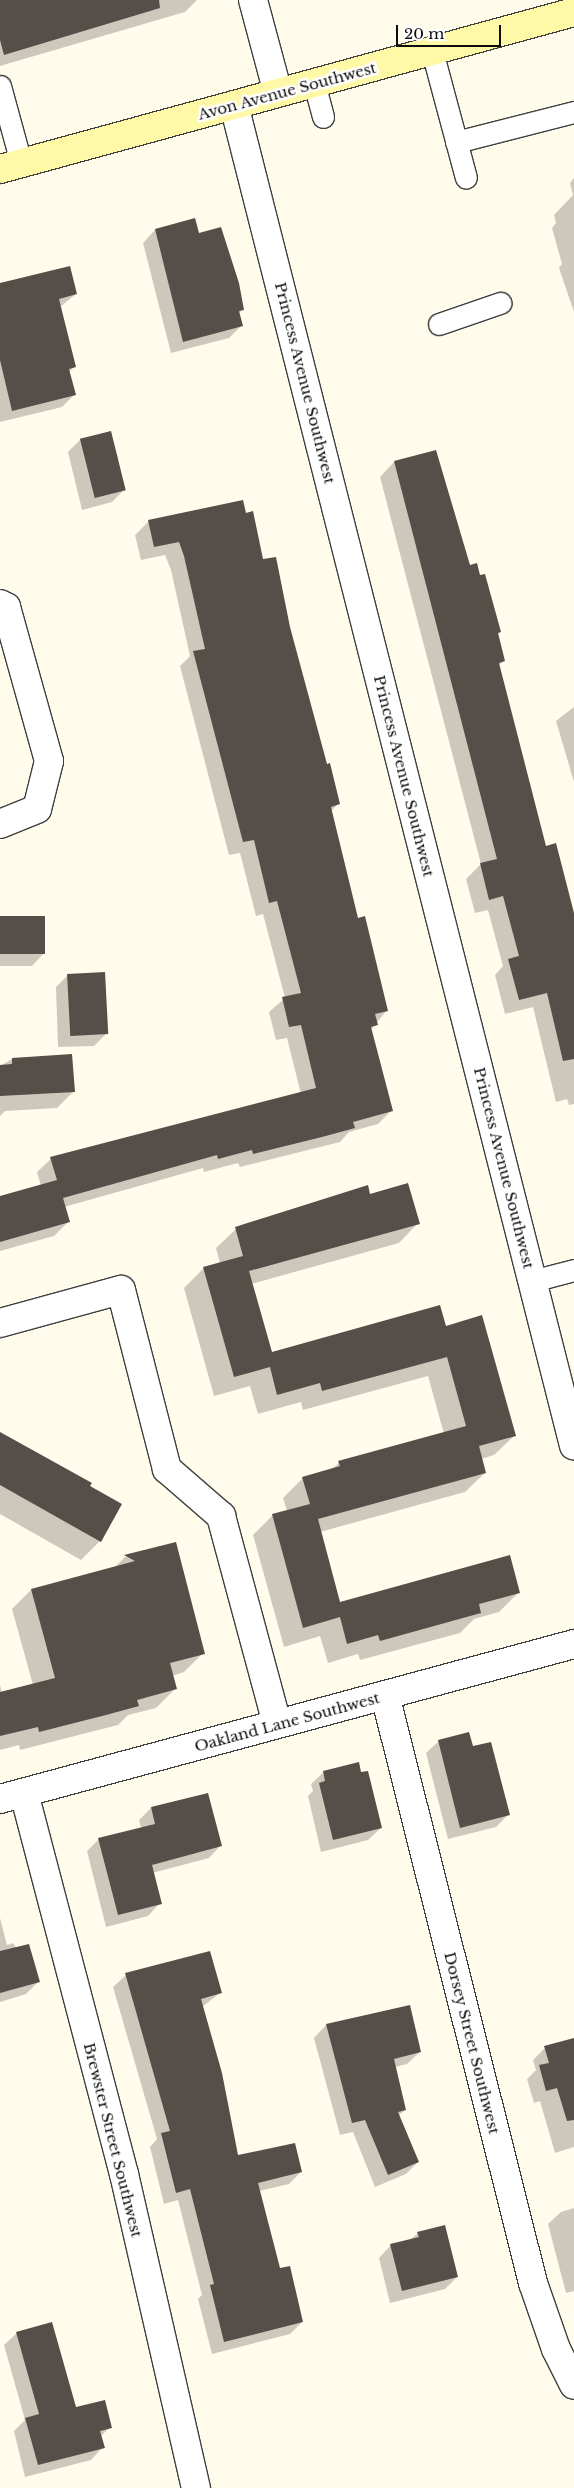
<!DOCTYPE html>
<style>
body{margin:0}
#map{position:relative;width:574px;height:2488px;overflow:hidden;background:#fffcec;font-family:"Libre Baskerville",serif}
div>[style]{position:absolute}
.shadow>*{inset:0;background:#0003}
.building>*{inset:0;background:#554e49;transform-origin:0 0}
.roads{filter:drop-shadow(1px 0 #3f3f3f) drop-shadow(-1px 0 #3f3f3f) drop-shadow(0 1px #3f3f3f) drop-shadow(0 -1px #3f3f3f)}
.lane>*{height:21px;margin:-10.5px;padding:0 10.5px;transform-origin:10.5px;border-radius:10.5px;background:#fff}
.street>*{height:28px;margin:-14px;padding:0 14px;transform-origin:14px;border-radius:14px;background:#fff}
.secondary>*{height:28px;margin:-14px;padding:0 14px;transform-origin:14px;border-radius:14px;background:#fff9a7}
span{translate:-50% -50%;white-space:nowrap;text-align:center;line-height:1.15;-webkit-text-stroke:5px #fff;paint-order:stroke}
.street-label{font-size:15px;color:#0c0c0c}
.scale{position:absolute;left:396px;top:25px;width:105px;height:22px;box-sizing:border-box;border:2px solid #0c0c0c;border-top:0;padding-left:6px;font-size:15px;line-height:18px;white-space:nowrap;color:#0c0c0c;-webkit-text-stroke:4px #fff;paint-order:stroke}
</style>
<div id="map">
<div class="shadow">
<i style="clip-path:polygon(0 0,197px 0,185px 12px,0 66px)"></i>
<i style="clip-path:polygon(574px 178px,574px 312px,559px 268px,562px 264px,552px 228px,556px 223px,554px 215px,573px 195px,570px 183px)"></i>
<i style="clip-path:polygon(155px 230px,198px 235px,243px 309px,238px 314px,241px 326px,229px 338px,171px 353px,143px 243px)"></i>
<i style="clip-path:polygon(0 285px,76px 294px,60px 307px,74px 367px,69px 372px,74px 395px,62px 407px,0 422px)"></i>
<i style="clip-path:polygon(110px 432px,124px 490px,112px 502px,82px 510px,68px 452px,80px 440px)"></i>
<i style="clip-path:polygon(435px 452px,469px 567px,500px 632px,497px 635px,504px 661px,498px 666px,545px 847px,574px 918px,574px 1104px,569px 1105px,567px 1099px,556px 1102px,533px 1007px,505px 1014px,495px 975px,503px 966px,488px 910px,475px 913px,466px 879px,481px 864px,380px 477px,394px 462px)"></i>
<i style="clip-path:polygon(149px 521px,262px 561px,289px 628px,338px 804px,331px 811px,357px 919px,387px 1010px,370px 1031px,392px 1110px,378px 1124px,349px 1132px,340px 1142px,240px 1167px,238px 1163px,204px 1172px,203px 1168px,64px 1207px,68px 1222px,54px 1236px,0 1251px,0 1198px,41px 1186px,37px 1172px,51px 1159px,301px 1094px,287px 1038px,276px 1040px,269px 1012px,285px 998px,263px 914px,256px 916px,240px 853px,229px 855px,180px 666px,190px 656px,171px 570px,165px 555px,141px 560px,135px 535px)"></i>
<i style="clip-path:polygon(574px 707px,574px 782px,556px 721px)"></i>
<i style="clip-path:polygon(0 918px,44px 953px,32px 966px,0 966px)"></i>
<i style="clip-path:polygon(68px 975px,107px 1033px,94px 1046px,58px 1047px,56px 987px)"></i>
<i style="clip-path:polygon(12px 1059px,73px 1092px,57px 1108px,5px 1111px,0 1116px,0 1066px)"></i>
<i style="clip-path:polygon(369px 1196px,418px 1223px,399px 1243px,251px 1284px,271px 1354px,445px 1327px,514px 1436px,494px 1455px,481px 1459px,485px 1473px,465px 1492px,320px 1532px,340px 1604px,519px 1592px,499px 1612px,474px 1619px,460px 1633px,360px 1660px,358px 1654px,328px 1663px,320px 1636px,284px 1647px,253px 1535px,273px 1515px,287px 1511px,283px 1498px,303px 1478px,331px 1470px,339px 1463px,444px 1434px,428px 1376px,303px 1410px,301px 1402px,258px 1414px,250px 1386px,214px 1396px,184px 1288px,204px 1268px,220px 1263px,216px 1248px,236px 1229px)"></i>
<i style="clip-path:polygon(3px 1434px,90px 1483px,88px 1487px,100px 1541px,81px 1560px,0 1514px,0 1437px)"></i>
<i style="clip-path:polygon(175px 1543px,203px 1653px,184px 1672px,172px 1676px,176px 1688px,156px 1708px,128px 1715px,118px 1725px,20px 1750px,19px 1745px,0 1750px,0 1685px,2px 1693px,33px 1685px,12px 1609px,31px 1590px,114px 1568px,125px 1557px)"></i>
<i style="clip-path:polygon(439px 1741px,508px 1815px,496px 1827px,448px 1839px,426px 1753px)"></i>
<i style="clip-path:polygon(324px 1772px,381px 1828px,368px 1840px,321px 1852px,308px 1796px,313px 1791px,311px 1784px)"></i>
<i style="clip-path:polygon(207px 1794px,221px 1845px,209px 1858px,152px 1873px,160px 1903px,148px 1916px,106px 1927px,87px 1851px,99px 1839px,141px 1828px,139px 1820px,151px 1808px)"></i>
<i style="clip-path:polygon(0 1918px,7px 1945px,13px 1943px,38px 1982px,26px 1994px,0 2002px)"></i>
<i style="clip-path:polygon(126px 1975px,220px 1993px,202px 2007px,237px 2157px,301px 2172px,289px 2184px,259px 2191px,279px 2270px,302px 2322px,290px 2334px,212px 2354px,198px 2299px,202px 2295px,178px 2200px,164px 2204px,150px 2147px,157px 2139px,113px 1987px)"></i>
<i style="clip-path:polygon(326px 2025px,420px 2052px,407px 2064px,395px 2067px,405px 2110px,398px 2116px,418px 2162px,406px 2174px,375px 2187px,353px 2132px,340px 2135px,314px 2038px)"></i>
<i style="clip-path:polygon(574px 2039px,574px 2147px,555px 2153px,540px 2101px,534px 2103px,527px 2079px,536px 2070px,533px 2060px,545px 2048px)"></i>
<i style="clip-path:polygon(574px 2208px,574px 2291px,566px 2293px,548px 2224px,561px 2212px)"></i>
<i style="clip-path:polygon(418px 2233px,457px 2277px,445px 2289px,390px 2303px,379px 2258px,391px 2245px,410px 2240px)"></i>
<i style="clip-path:polygon(17px 2333px,75px 2409px,110px 2427px,100px 2437px,103px 2447px,91px 2460px,25px 2477px,14px 2431px,25px 2420px,4px 2345px)"></i>
</div>
<div class="building">
<i style="clip-path:polygon(0 0,159px 0,160px 8px,4px 55px,0 40px)"></i>
<i style="clip-path:polygon(195px 218px,199px 233px,221px 227px,239px 283px,244px 310px,239px 311px,243px 326px,183px 342px,155px 229px)"></i>
<i style="clip-path:polygon(70px 266px,77px 294px,59px 299px,76px 367px,69px 369px,76px 395px,12px 411px,0 360px,0 283px)"></i>
<i style="left:111px;top:431px;width:61px;height:32px;rotate:76deg"></i>
<i style="clip-path:polygon(436px 450px,470px 565px,477px 563px,480px 575px,485px 574px,501px 632px,498px 633px,505px 661px,499px 663px,546px 846px,556px 843px,574px 913px,574px 1059px,563px 1061px,547px 993px,519px 1000px,508px 959px,519px 956px,503px 896px,489px 900px,480px 863px,497px 859px,394px 461px)"></i>
<i style="clip-path:polygon(243px 500px,246px 513px,253px 511px,263px 559px,276px 557px,290px 627px,327px 764px,330px 763px,340px 804px,331px 807px,358px 918px,365px 916px,388px 1011px,375px 1014px,378px 1025px,371px 1027px,393px 1111px,353px 1122px,355px 1128px,322px 1137px,253px 1154px,252px 1150px,218px 1159px,217px 1155px,63px 1198px,70px 1222px,0 1242px,0 1196px,57px 1180px,50px 1157px,316px 1088px,301px 1025px,289px 1027px,282px 997px,301px 993px,277px 901px,269px 903px,254px 840px,243px 842px,193px 651px,205px 649px,184px 556px,179px 542px,154px 547px,148px 520px)"></i>
<i style="left:45px;top:916px;width:38px;height:45px;rotate:90deg"></i>
<i style="left:105px;top:972px;width:62px;height:38px;rotate:87deg"></i>
<i style="clip-path:polygon(72px 1054px,75px 1092px,0 1096px,0 1065px,12px 1064px,12px 1058px)"></i>
<i style="clip-path:polygon(408px 1183px,420px 1224px,249px 1271px,272px 1352px,440px 1305px,446px 1326px,482px 1315px,516px 1436px,479px 1446px,486px 1473px,318px 1519px,340px 1602px,510px 1555px,520px 1593px,479px 1604px,481px 1613px,380px 1641px,378px 1635px,347px 1644px,340px 1617px,303px 1628px,272px 1514px,310px 1504px,302px 1477px,340px 1466px,338px 1461px,466px 1426px,447px 1357px,322px 1391px,320px 1383px,277px 1395px,270px 1367px,234px 1377px,203px 1267px,243px 1256px,235px 1227px,368px 1185px,370px 1194px)"></i>
<i style="clip-path:polygon(0 1432px,92px 1483px,90px 1486px,122px 1504px,101px 1542px,0 1485px)"></i>
<i style="clip-path:polygon(176px 1542px,205px 1654px,170px 1663px,177px 1689px,137px 1700px,139px 1706px,106px 1715px,39px 1732px,38px 1727px,0 1736px,0 1692px,55px 1678px,31px 1589px,135px 1561px,124px 1555px)"></i>
<i style="clip-path:polygon(469px 1732px,473px 1746px,491px 1742px,510px 1815px,460px 1828px,438px 1740px)"></i>
<i style="clip-path:polygon(359px 1762px,361px 1772px,368px 1771px,382px 1828px,333px 1840px,319px 1783px,325px 1781px,323px 1771px)"></i>
<i style="clip-path:polygon(208px 1793px,222px 1846px,152px 1865px,162px 1904px,118px 1915px,98px 1838px,155px 1824px,151px 1807px)"></i>
<i style="clip-path:polygon(29px 1944px,40px 1982px,0 1993px,0 1951px)"></i>
<i style="clip-path:polygon(210px 1951px,222px 1993px,201px 1999px,222px 2073px,238px 2155px,295px 2143px,302px 2172px,258px 2183px,280px 2268px,290px 2266px,303px 2322px,224px 2342px,210px 2285px,214px 2284px,190px 2189px,176px 2193px,161px 2133px,170px 2131px,125px 1973px)"></i>
<i style="clip-path:polygon(410px 2005px,421px 2052px,394px 2059px,406px 2110px,398px 2112px,419px 2162px,388px 2175px,365px 2120px,352px 2123px,326px 2024px)"></i>
<i style="clip-path:polygon(574px 2038px,574px 2120px,567px 2121px,557px 2088px,546px 2091px,539px 2065px,549px 2063px,544px 2046px)"></i>
<i style="clip-path:polygon(445px 2225px,458px 2277px,402px 2291px,390px 2244px,419px 2237px,417px 2232px)"></i>
<i style="clip-path:polygon(52px 2322px,76px 2407px,105px 2400px,112px 2428px,100px 2431px,105px 2448px,38px 2465px,25px 2418px,39px 2414px,16px 2332px)"></i>
</div>
<div class="roads">
<div class="lane">
<i style="left:432px;top:51px;width:131px;rotate:75deg"></i>
<i style="left:314px;top:83px;width:35px;rotate:75deg"></i>
<i style="left:0;top:86px;width:80px;rotate:74.7deg"></i>
<i style="left:456px;top:142px;width:122px;rotate:-14.3deg"></i>
<i style="left:439px;top:324px;width:65px;rotate:-19deg"></i>
<i style="left:532px;top:1281px;width:43px;rotate:-14.7deg"></i>
</div>
<div class="street">
<i style="left:253px;top:0;width:96px;rotate:75deg"></i>
<i style="left:234px;top:105px;width:1383px;rotate:75.77deg"></i>
<i style="left:0;top:604px;width:7px;rotate:27deg"></i>
<i style="left:6px;top:607px;width:160px;rotate:74.4deg"></i>
<i style="left:49px;top:761px;width:49px;rotate:104deg"></i>
<i style="left:37px;top:809px;width:40px;rotate:158deg"></i>
<i style="left:0;top:1323px;width:125px;rotate:-15.3deg"></i>
<i style="left:121px;top:1290px;width:185px;rotate:75.6deg"></i>
<i style="left:167px;top:1469px;width:72px;rotate:41deg"></i>
<i style="left:221px;top:1516px;width:215px;rotate:74.9deg"></i>
<i style="left:385px;top:1695px;width:606px;rotate:75.87deg"></i>
<i style="left:533px;top:2283px;width:70px;rotate:70.8deg"></i>
<i style="left:556px;top:2349px;width:40px;rotate:63.4deg"></i>
<i style="left:24px;top:1793px;width:394px;rotate:75.3deg"></i>
<i style="left:124px;top:2174px;width:322px;rotate:77.1deg"></i>
<i style="left:0;top:1799px;width:595px;rotate:-15.11deg"></i>
</div>
<div class="secondary">
<i style="left:0;top:169px;width:595px;rotate:-15.3deg"></i>
</div>
</div>
<div class="street-label">
<span style="left:287px;top:91px;rotate:-15deg">Avon Avenue Southwest</span>
<span style="left:305px;top:383px;rotate:76deg">Princess Avenue Southwest</span>
<span style="left:404px;top:776px;rotate:76deg">Princess Avenue Southwest</span>
<span style="left:504px;top:1168px;rotate:76deg">Princess Avenue Southwest</span>
<span style="left:287px;top:1722px;rotate:-15deg">Oakland Lane Southwest</span>
<span style="left:472px;top:2043px;rotate:76deg">Dorsey Street Southwest</span>
<span style="left:113px;top:2140px;rotate:76deg">Brewster Street Southwest</span>
</div>
<div class="scale">20 m</div>
</div>
